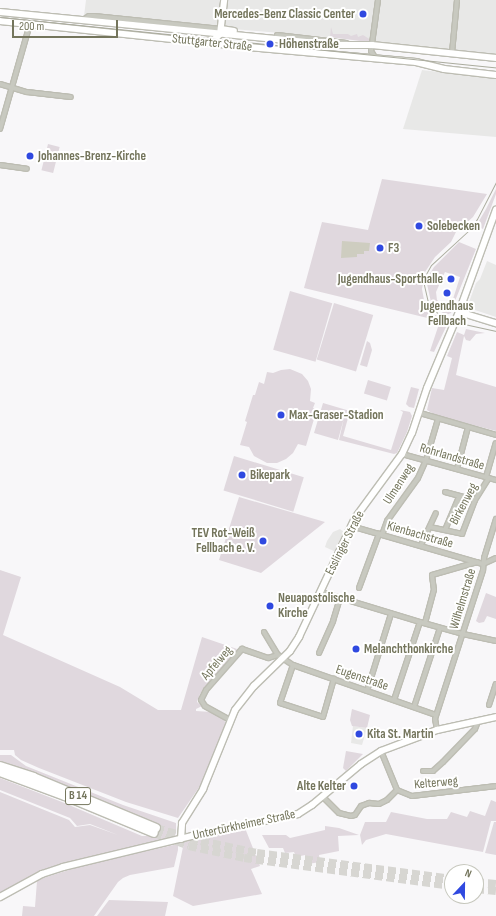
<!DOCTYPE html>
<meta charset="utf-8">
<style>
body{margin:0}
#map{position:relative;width:496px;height:916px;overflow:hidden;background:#f8f7f9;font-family:"Sofia Sans Condensed",sans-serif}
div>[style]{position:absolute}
.built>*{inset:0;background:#e8e8e7}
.green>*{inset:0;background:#e0d8de;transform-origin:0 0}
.water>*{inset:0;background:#cecdc0}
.highway-tunnel>*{height:8px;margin-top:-4px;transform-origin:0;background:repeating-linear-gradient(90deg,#d7d6d2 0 8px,transparent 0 12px)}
.roads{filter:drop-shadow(1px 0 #bdbdb3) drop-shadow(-1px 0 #bdbdb3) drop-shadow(0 1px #bdbdb3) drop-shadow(0 -1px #bdbdb3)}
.street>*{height:4px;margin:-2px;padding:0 2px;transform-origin:2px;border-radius:2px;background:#c8c9c0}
.secondary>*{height:6px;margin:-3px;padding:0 3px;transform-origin:3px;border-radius:3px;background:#fff}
.highway>*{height:8px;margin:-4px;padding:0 4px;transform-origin:4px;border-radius:4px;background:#fff}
.tram>*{height:1px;margin:-0.5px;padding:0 0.5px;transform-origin:0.5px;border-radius:0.5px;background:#abac9e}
.dots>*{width:11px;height:11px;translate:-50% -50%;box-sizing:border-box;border:2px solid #fff;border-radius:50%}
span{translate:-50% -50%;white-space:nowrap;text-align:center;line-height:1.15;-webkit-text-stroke:4px #fff;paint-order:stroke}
.shield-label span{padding:1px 3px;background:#fff;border:1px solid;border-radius:3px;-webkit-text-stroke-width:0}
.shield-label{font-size:12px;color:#74755c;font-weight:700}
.poi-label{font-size:13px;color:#74755c;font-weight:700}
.right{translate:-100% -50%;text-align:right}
.left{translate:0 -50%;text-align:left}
.street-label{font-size:13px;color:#74755c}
.north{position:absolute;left:444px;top:864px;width:40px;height:40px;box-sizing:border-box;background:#fff;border:1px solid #c7c8be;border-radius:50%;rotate:22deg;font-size:11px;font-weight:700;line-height:16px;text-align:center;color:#74755c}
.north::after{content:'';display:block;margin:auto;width:14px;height:18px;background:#3049e0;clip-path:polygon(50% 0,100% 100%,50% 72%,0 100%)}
.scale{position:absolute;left:12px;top:20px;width:106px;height:18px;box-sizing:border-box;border:2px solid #74755c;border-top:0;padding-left:5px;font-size:12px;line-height:14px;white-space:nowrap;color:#74755c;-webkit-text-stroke:3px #fff;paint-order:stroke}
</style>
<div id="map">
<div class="built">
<i style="clip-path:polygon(86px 0,496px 0,496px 57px,348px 39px,84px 16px)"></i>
<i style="clip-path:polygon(422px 70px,496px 79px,496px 137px,403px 129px)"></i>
<i style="clip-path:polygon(487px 261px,496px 265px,496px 317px,472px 309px,468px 305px,476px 283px,480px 279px)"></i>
<i style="clip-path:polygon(340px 529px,344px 532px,336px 552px,325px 547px,327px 541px,333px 532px)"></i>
<i style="clip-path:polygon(353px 726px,367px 728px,362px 745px,351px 743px)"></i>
</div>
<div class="green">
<i style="clip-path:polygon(331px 27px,333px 34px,348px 34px,351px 36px,357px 34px,358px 37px,363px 35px,371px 40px,368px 42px,330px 37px)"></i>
<i style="left:48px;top:144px;width:12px;height:27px;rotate:14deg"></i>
<i style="clip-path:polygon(382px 179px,487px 194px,473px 217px,456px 232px,451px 242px,435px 257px,425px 272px,422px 289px,424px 300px,432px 313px,445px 321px,444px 322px,304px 288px,322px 222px,368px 230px)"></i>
<i style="clip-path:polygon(496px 189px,496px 194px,483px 229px,476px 226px,486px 209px)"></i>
<i style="clip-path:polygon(459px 242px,476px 249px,455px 301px,453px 299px,460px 277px,445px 272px,436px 292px,437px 300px,444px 306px,444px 309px,453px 308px,451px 313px,446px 315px,437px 309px,431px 302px,427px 284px,429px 275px,434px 267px)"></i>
<i style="left:290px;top:291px;width:44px;height:61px;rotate:16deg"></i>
<i style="left:334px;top:303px;width:41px;height:59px;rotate:17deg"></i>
<i style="clip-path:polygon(439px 324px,446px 327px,434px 352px,430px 351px)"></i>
<i style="clip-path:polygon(466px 329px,485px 333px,476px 334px,470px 341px,466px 340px,464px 336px,456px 375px,496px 387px,496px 431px,435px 415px,427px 410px,432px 388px,444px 390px,452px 358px,447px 356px,457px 332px,464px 335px)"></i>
<i style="clip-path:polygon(367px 341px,370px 343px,372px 350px,367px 367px,360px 365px)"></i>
<i style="clip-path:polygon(290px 369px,302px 374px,308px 381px,311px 389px,310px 401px,315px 403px,313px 408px,317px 409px,306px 446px,298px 444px,293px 453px,286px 459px,277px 463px,267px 463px,254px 456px,249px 447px,240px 445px,247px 422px,245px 421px,253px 395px,255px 395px,259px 382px,264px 384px,267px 372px,273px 373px,281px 370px)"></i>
<i style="left:368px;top:380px;width:24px;height:14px;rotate:17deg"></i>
<i style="clip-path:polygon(411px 387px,419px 389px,414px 408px,409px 407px,406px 404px)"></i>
<i style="clip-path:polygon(323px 403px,350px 411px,343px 436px,391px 450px,403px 412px,400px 410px,410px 412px,412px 416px,407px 432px,397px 453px,394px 454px,339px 440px,344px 418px,338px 440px,314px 433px)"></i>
<i style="left:234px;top:456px;width:73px;height:36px;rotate:17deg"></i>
<i style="clip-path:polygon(239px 497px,325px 522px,261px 573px,219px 560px)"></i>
<i style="clip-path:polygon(0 570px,21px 577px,3px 635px,120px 687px,158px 710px,181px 710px,202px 637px,237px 649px,200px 694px,197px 702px,202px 706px,196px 709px,196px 711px,211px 712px,223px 719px,226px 723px,202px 783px,178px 818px,126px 802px,39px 768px,21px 760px,15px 755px,14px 750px,0 750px)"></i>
<i style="clip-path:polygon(486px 593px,496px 597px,496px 619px,487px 616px,484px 622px,479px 623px,476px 621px)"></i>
<i style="clip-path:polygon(352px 709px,370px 715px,367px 728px,352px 726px,350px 720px)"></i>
<i style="clip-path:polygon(346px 751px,363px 754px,346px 771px,343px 768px)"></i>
<i style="clip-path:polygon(0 755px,11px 755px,26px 766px,123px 805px,176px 823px,176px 834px,170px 838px,62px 864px,42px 871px,0 894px,0 792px,69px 820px,75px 827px,90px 825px,118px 835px,90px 824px,77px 826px,70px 818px,0 790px,0 778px,62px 802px,142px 836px,154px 836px,158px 827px,155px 823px,69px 787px,0 763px)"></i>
<i style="clip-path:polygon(491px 800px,496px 802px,496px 821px,491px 821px,483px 852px,386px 834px,366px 840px,362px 845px,360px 835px,365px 822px,386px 822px,391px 812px,427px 819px,447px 819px,451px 812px,467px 817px,470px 811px,485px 816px)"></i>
<i style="clip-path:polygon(494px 822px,496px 822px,496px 855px,485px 853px)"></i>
<i style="clip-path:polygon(325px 826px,339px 828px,359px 835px,338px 836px,339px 851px,319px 855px,320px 862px,308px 864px,305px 855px,296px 857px,294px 852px,285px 853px,283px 848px,269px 848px,262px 835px,286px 835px,290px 838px,325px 830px)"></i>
<i style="clip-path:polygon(245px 828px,260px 866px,251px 869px,262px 894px,193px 906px,173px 896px,184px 842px)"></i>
<i style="clip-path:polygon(178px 844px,178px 850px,174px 867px,130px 875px,123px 878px,118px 882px,94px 916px,22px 916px,23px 906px,35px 907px,37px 881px,43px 878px,85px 865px)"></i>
<i style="clip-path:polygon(109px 900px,168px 902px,165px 916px,97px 916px)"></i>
</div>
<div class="water">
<i style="clip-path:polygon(342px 241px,370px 243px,369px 251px,364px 251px,364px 254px,357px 254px,357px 257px,341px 258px)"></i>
</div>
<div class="highway-tunnel">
<i style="left:156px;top:828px;width:47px;rotate:16.1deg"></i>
<i style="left:201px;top:841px;width:57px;rotate:12.1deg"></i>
<i style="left:257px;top:853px;width:197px;rotate:7.6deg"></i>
<i style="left:154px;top:833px;width:37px;rotate:20deg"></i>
<i style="left:189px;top:846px;width:56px;rotate:12.3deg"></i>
<i style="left:244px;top:858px;width:210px;rotate:7.7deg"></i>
<i style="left:476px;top:882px;width:20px;rotate:6deg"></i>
<i style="left:476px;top:889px;width:20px;rotate:6deg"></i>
</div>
<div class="roads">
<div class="street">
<i style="left:83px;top:20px;width:7px;rotate:-34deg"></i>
<i style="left:89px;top:16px;width:5px"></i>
<i style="left:94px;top:16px;width:128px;rotate:5.8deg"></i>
<i style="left:277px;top:35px;width:70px;rotate:6.5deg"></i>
<i style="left:452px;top:53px;width:53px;rotate:-84.6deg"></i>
<i style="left:376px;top:59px;width:9px;rotate:-122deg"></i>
<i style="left:371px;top:51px;width:51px;rotate:-82.2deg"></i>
<i style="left:0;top:84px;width:28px;rotate:17deg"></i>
<i style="left:27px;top:92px;width:44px;rotate:6.5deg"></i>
<i style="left:0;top:129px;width:109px;rotate:-74.1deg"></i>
<i style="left:0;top:165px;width:27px;rotate:8deg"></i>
<i style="left:420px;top:413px;width:79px;rotate:16.1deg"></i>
<i style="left:402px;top:454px;width:98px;rotate:15.5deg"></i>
<i style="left:457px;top:469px;width:43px;rotate:-75.3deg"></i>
<i style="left:486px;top:477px;width:35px;rotate:-74deg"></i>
<i style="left:445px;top:492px;width:31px;rotate:15deg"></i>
<i style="left:351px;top:526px;width:137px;rotate:16.1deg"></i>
<i style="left:483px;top:564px;width:14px;rotate:-25deg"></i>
<i style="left:430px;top:527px;width:33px;rotate:12deg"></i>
<i style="left:462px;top:534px;width:36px;rotate:-69deg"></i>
<i style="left:475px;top:500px;width:26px;rotate:-58deg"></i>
<i style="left:445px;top:530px;width:36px;rotate:-67deg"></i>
<i style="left:382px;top:535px;width:15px;rotate:-70deg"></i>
<i style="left:387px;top:521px;width:53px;rotate:-54.2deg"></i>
<i style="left:418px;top:478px;width:20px;rotate:-66deg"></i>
<i style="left:426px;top:460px;width:43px;rotate:-73.7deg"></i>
<i style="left:421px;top:545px;width:35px;rotate:-65deg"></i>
<i style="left:359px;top:588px;width:58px;rotate:-69.7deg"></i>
<i style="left:321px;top:592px;width:103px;rotate:16.9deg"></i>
<i style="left:420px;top:622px;width:45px;rotate:15.6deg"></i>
<i style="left:463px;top:634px;width:34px;rotate:12deg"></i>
<i style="left:425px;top:623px;width:34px;rotate:-75deg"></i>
<i style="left:434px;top:590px;width:15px;rotate:-98deg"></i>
<i style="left:432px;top:575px;width:47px;rotate:-16.1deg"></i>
<i style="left:264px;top:632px;width:27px;rotate:59deg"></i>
<i style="left:319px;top:653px;width:35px;rotate:-66deg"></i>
<i style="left:333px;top:621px;width:24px;rotate:-73deg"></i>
<i style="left:293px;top:665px;width:40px;rotate:108.9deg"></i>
<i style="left:280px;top:703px;width:45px;rotate:18deg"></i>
<i style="left:323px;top:717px;width:40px;rotate:-74deg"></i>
<i style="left:367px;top:691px;width:81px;rotate:-72.7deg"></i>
<i style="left:394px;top:700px;width:82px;rotate:-71.6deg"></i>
<i style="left:489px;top:705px;width:22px;rotate:-72deg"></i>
<i style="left:414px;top:707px;width:83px;rotate:-71.8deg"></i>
<i style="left:230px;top:720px;width:29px;rotate:-151deg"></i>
<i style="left:205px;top:706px;width:7px;rotate:-124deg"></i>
<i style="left:201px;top:700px;width:11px;rotate:-63deg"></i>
<i style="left:206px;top:690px;width:55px;rotate:-48.7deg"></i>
<i style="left:242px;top:649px;width:28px;rotate:19deg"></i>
<i style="left:268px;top:658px;width:10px;rotate:-17deg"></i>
<i style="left:278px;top:655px;width:18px;rotate:34deg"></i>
<i style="left:293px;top:665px;width:151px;rotate:19.3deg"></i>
<i style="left:437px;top:730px;width:11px;rotate:-100deg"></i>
<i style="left:435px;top:719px;width:157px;rotate:-72.1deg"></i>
<i style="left:483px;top:570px;width:12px;rotate:-85deg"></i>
<i style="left:484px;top:558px;width:41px;rotate:-72.9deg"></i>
<i style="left:381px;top:751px;width:42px;rotate:67.7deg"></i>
<i style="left:397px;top:790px;width:16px;rotate:22deg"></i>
<i style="left:412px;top:796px;width:85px;rotate:-6.8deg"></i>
<i style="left:423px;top:771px;width:10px"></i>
<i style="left:433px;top:771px;width:13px;rotate:-42deg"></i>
<i style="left:443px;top:762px;width:46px;rotate:-45.9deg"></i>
<i style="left:475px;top:729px;width:9px;rotate:-69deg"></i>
<i style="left:322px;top:796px;width:24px;rotate:45deg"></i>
<i style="left:339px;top:813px;width:12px;rotate:14deg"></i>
<i style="left:351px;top:816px;width:4px;rotate:-14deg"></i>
<i style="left:355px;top:815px;width:11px;rotate:-56deg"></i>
<i style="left:361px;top:806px;width:9px;rotate:-21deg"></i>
<i style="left:369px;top:803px;width:10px;rotate:6deg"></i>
<i style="left:379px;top:804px;width:9px;rotate:-27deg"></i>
<i style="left:387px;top:800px;width:14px;rotate:-45deg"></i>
</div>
<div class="secondary">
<i style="left:0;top:12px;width:336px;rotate:5.6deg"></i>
<i style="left:334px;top:45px;width:38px"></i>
<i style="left:372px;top:45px;width:125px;rotate:6deg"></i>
<i style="left:0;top:21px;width:238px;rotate:6deg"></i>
<i style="left:237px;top:46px;width:180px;rotate:5.1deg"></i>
<i style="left:416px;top:62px;width:29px;rotate:14deg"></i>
<i style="left:444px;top:69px;width:52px;rotate:6.6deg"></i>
<i style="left:221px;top:29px;width:13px;rotate:9deg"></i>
<i style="left:207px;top:42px;width:9px;rotate:-21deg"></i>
<i style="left:215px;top:39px;width:7px;rotate:-45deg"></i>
<i style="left:220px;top:34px;width:34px;rotate:-83deg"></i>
<i style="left:459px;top:312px;width:39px;rotate:17deg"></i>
<i style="left:181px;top:839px;width:16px;rotate:-86deg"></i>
<i style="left:182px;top:823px;width:40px;rotate:-58deg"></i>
<i style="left:203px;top:789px;width:85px;rotate:-67.9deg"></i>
<i style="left:235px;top:710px;width:31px;rotate:-52deg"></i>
<i style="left:254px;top:686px;width:50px;rotate:-44.2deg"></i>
<i style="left:290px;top:651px;width:17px;rotate:-57deg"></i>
<i style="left:299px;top:637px;width:132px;rotate:-64.8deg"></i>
<i style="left:355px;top:518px;width:79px;rotate:-53.7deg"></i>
<i style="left:402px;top:454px;width:23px;rotate:-65deg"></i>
<i style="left:412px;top:433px;width:47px;rotate:-71.6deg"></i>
<i style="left:427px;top:388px;width:82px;rotate:-67.2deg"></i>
<i style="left:459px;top:312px;width:109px;rotate:-70.1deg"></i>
<i style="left:0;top:897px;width:48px;rotate:-28.7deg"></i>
<i style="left:42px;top:874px;width:22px;rotate:-18deg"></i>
<i style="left:63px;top:867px;width:133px;rotate:-13.5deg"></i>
<i style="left:192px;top:836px;width:108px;rotate:-11.7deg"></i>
<i style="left:298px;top:814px;width:17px;rotate:-33deg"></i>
<i style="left:312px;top:805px;width:64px;rotate:-39.9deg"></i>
<i style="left:361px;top:764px;width:24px;rotate:-33deg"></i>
<i style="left:381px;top:751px;width:60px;rotate:-20.6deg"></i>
<i style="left:437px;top:730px;width:60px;rotate:-12.4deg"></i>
</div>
<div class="highway">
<i style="left:0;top:766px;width:35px;rotate:18deg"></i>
<i style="left:33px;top:777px;width:133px;rotate:22.5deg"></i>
<i style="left:0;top:772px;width:69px;rotate:20.3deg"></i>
<i style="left:65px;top:796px;width:96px;rotate:22.6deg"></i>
</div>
</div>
<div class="tram">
<i style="left:0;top:17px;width:499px;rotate:5.8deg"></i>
<i style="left:496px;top:182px;width:42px;rotate:117.2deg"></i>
<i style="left:477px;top:219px;width:15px;rotate:127deg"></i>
<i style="left:468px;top:231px;width:50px;rotate:137.4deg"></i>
<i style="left:431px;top:265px;width:13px;rotate:119deg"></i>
<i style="left:425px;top:276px;width:9px;rotate:96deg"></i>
<i style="left:424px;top:285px;width:18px;rotate:77deg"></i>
<i style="left:428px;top:303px;width:18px;rotate:47deg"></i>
<i style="left:440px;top:316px;width:16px;rotate:22deg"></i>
<i style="left:455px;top:322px;width:42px;rotate:12.4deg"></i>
</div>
<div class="dots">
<i style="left:363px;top:14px;background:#3049e0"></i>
<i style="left:270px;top:44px;background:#3049e0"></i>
<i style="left:30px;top:156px;background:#3049e0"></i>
<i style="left:419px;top:226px;background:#3049e0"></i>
<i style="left:380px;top:248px;background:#3049e0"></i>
<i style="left:451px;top:279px;background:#3049e0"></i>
<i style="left:447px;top:293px;background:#3049e0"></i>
<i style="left:281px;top:415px;background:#3049e0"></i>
<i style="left:242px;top:475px;background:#3049e0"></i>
<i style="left:263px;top:541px;background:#3049e0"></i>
<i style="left:270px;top:606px;background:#3049e0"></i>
<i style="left:356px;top:649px;background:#3049e0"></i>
<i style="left:359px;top:734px;background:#3049e0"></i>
<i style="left:354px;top:786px;background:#3049e0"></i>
</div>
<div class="shield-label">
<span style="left:78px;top:796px">B 14</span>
</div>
<div class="poi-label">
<span class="right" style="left:355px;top:14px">Mercedes-Benz Classic Center</span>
<span class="left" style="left:279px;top:44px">Höhenstraße</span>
<span class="left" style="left:38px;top:156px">Johannes-Brenz-Kirche</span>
<span class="left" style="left:427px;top:226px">Solebecken</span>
<span class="left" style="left:388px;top:248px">F3</span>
<span class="right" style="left:443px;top:279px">Jugendhaus-Sporthalle</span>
<span style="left:447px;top:314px">Jugendhaus<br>Fellbach</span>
<span class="left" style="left:289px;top:415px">Max-Graser-Stadion</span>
<span class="left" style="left:250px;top:475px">Bikepark</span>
<span class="right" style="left:255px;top:541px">TEV Rot-Weiß<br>Fellbach e. V.</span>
<span class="left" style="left:278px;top:606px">Neuapostolische<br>Kirche</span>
<span class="left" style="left:364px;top:649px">Melanchthonkirche</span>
<span class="left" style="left:367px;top:734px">Kita St. Martin</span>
<span class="right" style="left:346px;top:786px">Alte Kelter</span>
</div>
<div class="street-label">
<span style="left:212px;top:43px;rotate:6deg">Stuttgarter Straße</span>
<span style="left:452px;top:457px;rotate:16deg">Rohrlandstraße</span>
<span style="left:399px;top:484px;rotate:-57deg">Ulmenweg</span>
<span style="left:464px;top:504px;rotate:-62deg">Birkenweg</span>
<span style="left:420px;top:535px;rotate:16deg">Kienbachstraße</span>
<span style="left:345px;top:543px;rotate:-63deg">Esslinger Straße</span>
<span style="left:463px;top:599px;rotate:-73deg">Wilhelmstraße</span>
<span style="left:217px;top:663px;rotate:-49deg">Apfelweg</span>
<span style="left:362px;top:678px;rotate:19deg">Eugenstraße</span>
<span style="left:436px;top:783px;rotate:-5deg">Kelterweg</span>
<span style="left:244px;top:825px;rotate:-12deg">Untertürkheimer Straße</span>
</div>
<div class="north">N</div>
<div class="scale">200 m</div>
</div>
